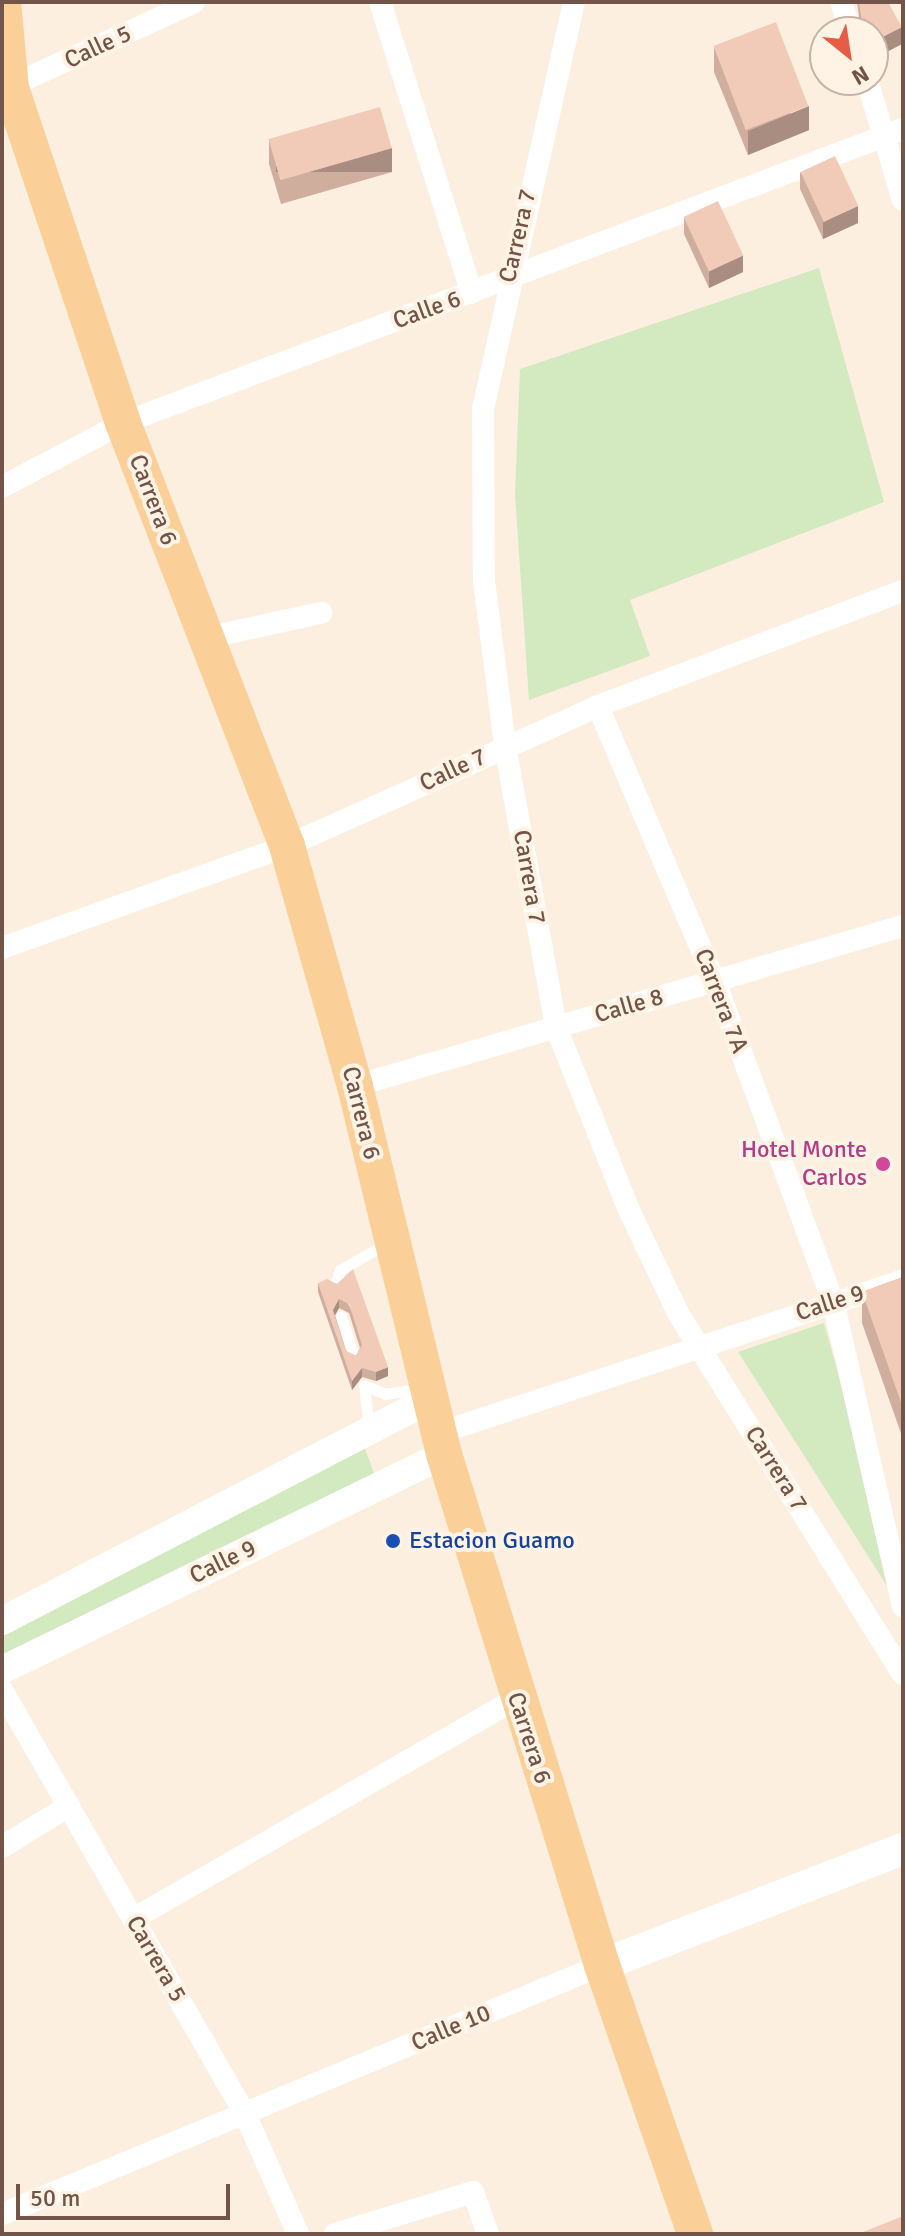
<!DOCTYPE html>
<style>
body{margin:0}
#map{position:relative;width:905px;height:2236px;overflow:hidden;background:#fcefe0;font-family:Signika,sans-serif}
div>[style]{position:absolute}
.green>*{inset:0;background:#d3e9bf}
.service>*{height:11px;margin:-5.5px;padding:0 5.5px;transform-origin:5.5px;border-radius:5.5px;background:#fff}
.minor>*{height:22px;margin:-11px;padding:0 11px;transform-origin:11px;border-radius:11px;background:#fff}
.tertiary>*{height:28px;margin:-14px;padding:0 14px;transform-origin:14px;border-radius:14px;background:#fff}
.secondary>*{height:32px;margin:-16px;padding:0 16px;transform-origin:16px;border-radius:16px;background:#fff}
.primary>*{height:36px;margin:-18px;padding:0 18px;transform-origin:18px;border-radius:18px;background:#fbcf98}
.wall>*{inset:0;background:#cfae9e}
.shaded-wall>*{inset:0;background:#a98d81;transform-origin:0 0}
.building>*{inset:0;background:#f1cab8;transform-origin:0 0}
.dots>*{width:22px;height:22px;translate:-50% -50%;box-sizing:border-box;border:4px solid #fff3e6;border-radius:50%}
span{translate:-50% -50%;white-space:nowrap;text-align:center;line-height:1.15;-webkit-text-stroke:8px #fff3e6;paint-order:stroke}
.street-label{font-size:24px;color:#725448}
.hotel-label{font-size:24px;color:#b23c85}
.right{translate:-100% -50%;text-align:right}
.transit-label{font-size:24px;color:#164399}
.left{translate:0 -50%;text-align:left}
.frame{position:absolute;inset:0;border:4px solid #725448;pointer-events:none}
.north{position:absolute;left:809px;top:16px;width:80px;height:80px;box-sizing:border-box;background:#fff3e6;border:2px solid #c7b3a7;border-radius:50%;rotate:150deg;font-size:22px;font-weight:700;line-height:32px;text-align:center;color:#725448}
.north::after{content:'';display:block;margin:auto;width:28px;height:36px;background:#e65c44;clip-path:polygon(50% 0,100% 100%,50% 72%,0 100%)}
.scale{position:absolute;left:16px;top:2184px;width:214px;height:36px;box-sizing:border-box;border:4px solid #725448;border-top:0;padding-left:10px;font-size:24px;line-height:28px;white-space:nowrap;color:#725448;-webkit-text-stroke:6px #fff3e6;paint-order:stroke}
</style>
<div id="map">
<div class="green">
<i style="clip-path:polygon(819px 268px,884px 502px,630px 600px,650px 656px,529px 700px,515px 494px,520px 369px)"></i>
<i style="clip-path:polygon(824px 1323px,903px 1601px,903px 1611px,738px 1352px)"></i>
<i style="clip-path:polygon(364px 1446px,375px 1476px,2px 1663px,2px 1631px)"></i>
</div>
<div class="service">
<i style="left:335px;top:1285px;width:16px;rotate:-72deg"></i>
<i style="left:340px;top:1270px;width:56px;rotate:-29.7deg"></i>
<i style="left:341px;top:1316px;width:42px;rotate:72deg"></i>
<i style="left:369px;top:1430px;width:45px;rotate:-96.3deg"></i>
<i style="left:364px;top:1385px;width:23px;rotate:23deg"></i>
<i style="left:385px;top:1394px;width:39px;rotate:-9deg"></i>
</div>
<div class="minor">
<i style="left:380px;top:2px;width:305px;rotate:72.5deg"></i>
<i style="left:574px;top:2px;width:416px;rotate:102.6deg"></i>
<i style="left:483px;top:408px;width:173px;rotate:89.7deg"></i>
<i style="left:484px;top:581px;width:166px;rotate:82.7deg"></i>
<i style="left:505px;top:746px;width:286px;rotate:79.7deg"></i>
<i style="left:556px;top:1027px;width:195px;rotate:68.3deg"></i>
<i style="left:628px;top:1208px;width:116px;rotate:64.5deg"></i>
<i style="left:678px;top:1313px;width:425px;rotate:58.1deg"></i>
<i style="left:841px;top:2px;width:32px;rotate:72deg"></i>
<i style="left:867px;top:80px;width:125px;rotate:73.3deg"></i>
<i style="left:2px;top:90px;width:211px;rotate:-24.6deg"></i>
<i style="left:2px;top:487px;width:137px;rotate:-27.9deg"></i>
<i style="left:123px;top:423px;width:834px;rotate:-20.65deg"></i>
<i style="left:206px;top:638px;width:118px;rotate:-12.3deg"></i>
<i style="left:598px;top:706px;width:299px;rotate:67deg"></i>
<i style="left:715px;top:981px;width:341px;rotate:69.8deg"></i>
<i style="left:833px;top:1301px;width:313px;rotate:77.1deg"></i>
<i style="left:2px;top:948px;width:303px;rotate:-19.7deg"></i>
<i style="left:287px;top:846px;width:341px;rotate:-24.2deg"></i>
<i style="left:598px;top:706px;width:326px;rotate:-20.7deg"></i>
<i style="left:355px;top:1086px;width:571px;rotate:-16.28deg"></i>
<i style="left:439px;top:1433px;width:489px;rotate:-18.2deg"></i>
<i style="left:2px;top:1690px;width:491px;rotate:60.2deg"></i>
<i style="left:246px;top:2116px;width:129px;rotate:66.2deg"></i>
<i style="left:2px;top:1847px;width:79px;rotate:-31.5deg"></i>
<i style="left:133px;top:1919px;width:442px;rotate:-29.9deg"></i>
<i style="left:2px;top:2214px;width:650px;rotate:-22.54deg"></i>
<i style="left:335px;top:2234px;width:144px;rotate:-16.9deg"></i>
<i style="left:473px;top:2192px;width:45px;rotate:70.3deg"></i>
</div>
<div class="tertiary">
<i style="left:2px;top:1621px;width:483px;rotate:-27.4deg"></i>
<i style="left:2px;top:1670px;width:492px;rotate:-26deg"></i>
</div>
<div class="secondary">
<i style="left:602px;top:1965px;width:323px;rotate:-21.1deg"></i>
</div>
<div class="primary">
<i style="left:3px;top:2px;width:86px;rotate:84.7deg"></i>
<i style="left:11px;top:88px;width:353px;rotate:71.5deg"></i>
<i style="left:123px;top:423px;width:454px;rotate:68.8deg"></i>
<i style="left:287px;top:846px;width:249px;rotate:74.2deg"></i>
<i style="left:355px;top:1086px;width:379px;rotate:76.4deg"></i>
<i style="left:444px;top:1454px;width:535px;rotate:72.82deg"></i>
<i style="left:602px;top:1965px;width:285px;rotate:70.9deg"></i>
</div>
<div class="wall">
<i style="clip-path:polygon(857px 2px,888px 2px,902px 44px,873px 59px,873px 32px,861px 32px)"></i>
<i style="clip-path:polygon(714px 47px,809px 130px,748px 155px,714px 72px)"></i>
<i style="clip-path:polygon(269px 139px,392px 172px,281px 204px,269px 164px)"></i>
<i style="clip-path:polygon(800px 172px,858px 223px,823px 239px,800px 189px)"></i>
<i style="clip-path:polygon(684px 217px,743px 272px,709px 288px,684px 234px)"></i>
<i style="clip-path:polygon(903px 1277px,903px 1439px,862px 1323px,862px 1292px)"></i>
<i style="clip-path:polygon(evenodd,318px 1283px,337px 1284px,388px 1376px,376px 1381px,362px 1377px,352px 1390px,318px 1292px,318px 1283px,339px 1308px,349px 1313px,360px 1348px,356px 1356px,346px 1351px,335px 1315px,339px 1308px)"></i>
</div>
<div class="shaded-wall">
<i style="clip-path:polygon(902px 27px,902px 44px,873px 59px,873px 42px)"></i>
<i style="clip-path:polygon(809px 106px,809px 130px,748px 155px,748px 131px)"></i>
<i style="left:392px;top:148px;width:24px;height:116px;rotate:90deg"></i>
<i style="clip-path:polygon(858px 206px,858px 223px,823px 239px,823px 222px)"></i>
<i style="clip-path:polygon(743px 255px,743px 272px,709px 288px,709px 271px)"></i>
<i style="clip-path:polygon(339px 1299px,339px 1308px,333px 1319px,333px 1310px)"></i>
<i style="clip-path:polygon(388px 1367px,388px 1376px,376px 1381px,376px 1372px)"></i>
<i style="clip-path:polygon(362px 1368px,362px 1377px,352px 1390px,352px 1381px)"></i>
</div>
<div class="building">
<i style="clip-path:polygon(859px 2px,888px 2px,902px 27px,873px 42px,873px 32px,867px 32px,862px 23px)"></i>
<i style="left:776px;top:22px;width:90px;height:67px;rotate:69deg"></i>
<i style="left:380px;top:107px;width:43px;height:116px;rotate:74deg"></i>
<i style="left:835px;top:156px;width:55px;height:38px;rotate:65deg"></i>
<i style="left:718px;top:201px;width:60px;height:38px;rotate:65deg"></i>
<i style="clip-path:polygon(evenodd,353px 1269px,388px 1367px,376px 1372px,362px 1368px,352px 1381px,318px 1283px,327px 1279px,337px 1284px,353px 1269px,339px 1299px,349px 1304px,362px 1345px,356px 1356px,346px 1351px,333px 1310px,339px 1299px)"></i>
<i style="clip-path:polygon(903px 1277px,903px 1408px,862px 1292px)"></i>
<i style="clip-path:polygon(903px 2216px,903px 2234px,858px 2234px)"></i>
</div>
<div class="dots">
<i style="left:883px;top:1164px;background:#d1479c"></i>
<i style="left:393px;top:1541px;background:#1a4fb4"></i>
</div>
<div class="street-label">
<span style="left:98px;top:47px;rotate:-25deg">Calle 5</span>
<span style="left:518px;top:236px;rotate:-77deg">Carrera 7</span>
<span style="left:427px;top:310px;rotate:-20deg">Calle 6</span>
<span style="left:153px;top:500px;rotate:69deg">Carrera 6</span>
<span style="left:453px;top:770px;rotate:-25deg">Calle 7</span>
<span style="left:529px;top:877px;rotate:80deg">Carrera 7</span>
<span style="left:721px;top:1001px;rotate:69deg">Carrera 7A</span>
<span style="left:629px;top:1006px;rotate:-16deg">Calle 8</span>
<span style="left:361px;top:1113px;rotate:76deg">Carrera 6</span>
<span style="left:830px;top:1303px;rotate:-18deg">Calle 9</span>
<span style="left:776px;top:1469px;rotate:58deg">Carrera 7</span>
<span style="left:223px;top:1562px;rotate:-26deg">Calle 9</span>
<span style="left:529px;top:1738px;rotate:72deg">Carrera 6</span>
<span style="left:156px;top:1959px;rotate:60deg">Carrera 5</span>
<span style="left:451px;top:2028px;rotate:-23deg">Calle 10</span>
</div>
<div class="hotel-label">
<span class="right" style="left:867px;top:1164px">Hotel Monte<br>Carlos</span>
</div>
<div class="transit-label">
<span class="left" style="left:409px;top:1541px">Estacion Guamo</span>
</div>
<div class="frame"></div>
<div class="north">N</div>
<div class="scale">50 m</div>
</div>
